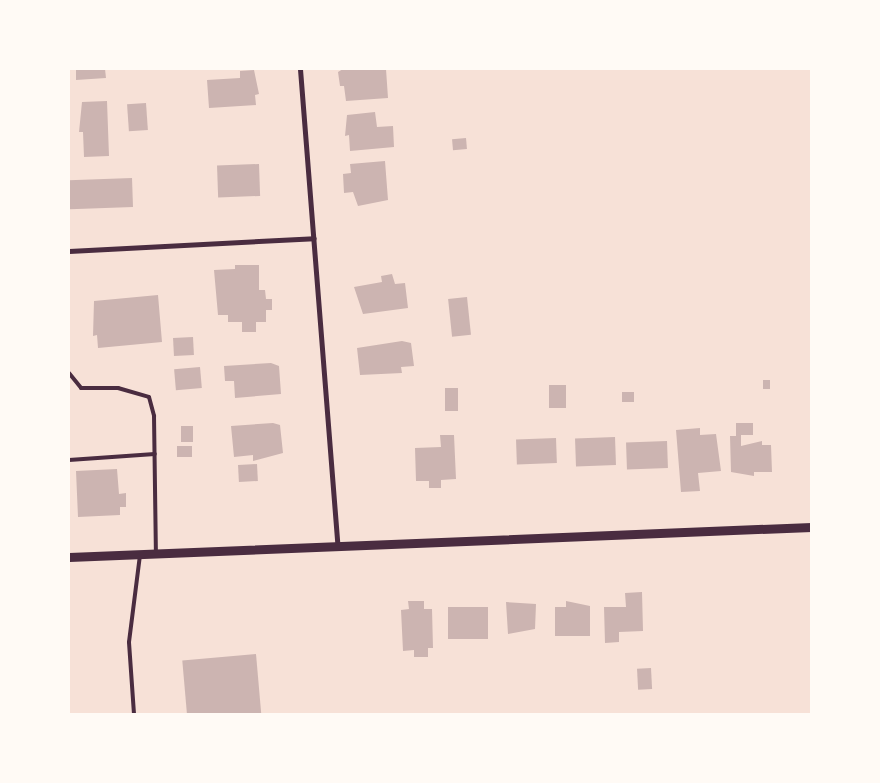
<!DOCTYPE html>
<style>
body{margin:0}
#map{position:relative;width:880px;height:783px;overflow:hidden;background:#f7e1d7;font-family:"Space Grotesk",sans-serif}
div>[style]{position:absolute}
.building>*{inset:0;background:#ccb4b1;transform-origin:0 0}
.service>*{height:4px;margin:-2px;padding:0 2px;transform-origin:2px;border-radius:2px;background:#4a2c40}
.minor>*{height:5px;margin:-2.5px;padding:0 2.5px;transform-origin:2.5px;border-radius:2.5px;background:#4a2c40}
.tertiary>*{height:9px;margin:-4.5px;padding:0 4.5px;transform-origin:4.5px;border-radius:4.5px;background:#4a2c40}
span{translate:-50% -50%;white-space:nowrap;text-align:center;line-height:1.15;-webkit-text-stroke:5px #fffaf5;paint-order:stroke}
.frame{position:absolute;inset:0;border:70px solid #fffaf5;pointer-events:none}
</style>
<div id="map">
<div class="building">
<i style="clip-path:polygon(76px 69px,105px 69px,106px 78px,76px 80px)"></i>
<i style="clip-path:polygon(343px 69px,386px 69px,388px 98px,346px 101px,344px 86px,340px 86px,338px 72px)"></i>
<i style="clip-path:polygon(254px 70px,259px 94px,255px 95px,256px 105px,209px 108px,207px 80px,240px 78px,240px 71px)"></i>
<i style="clip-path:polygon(107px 101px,109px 156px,84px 157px,83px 132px,79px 132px,82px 102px)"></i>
<i style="left:146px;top:103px;width:27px;height:19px;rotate:86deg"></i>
<i style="clip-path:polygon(375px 112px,377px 127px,393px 126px,394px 147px,350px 151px,349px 135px,345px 136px,347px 115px)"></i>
<i style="left:466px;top:138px;width:11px;height:14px;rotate:85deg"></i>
<i style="clip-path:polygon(385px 161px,388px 200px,358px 206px,353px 192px,344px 193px,343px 174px,351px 173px,350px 164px)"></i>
<i style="left:259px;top:164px;width:32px;height:42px;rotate:88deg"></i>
<i style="left:132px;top:178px;width:29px;height:63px;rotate:88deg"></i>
<i style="clip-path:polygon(235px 265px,259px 265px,259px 290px,265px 290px,266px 299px,272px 299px,272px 310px,266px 310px,266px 322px,256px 322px,256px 332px,242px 332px,242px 322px,228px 322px,228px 315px,218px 315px,214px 270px,235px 269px)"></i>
<i style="clip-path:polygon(392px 274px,395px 284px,405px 283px,408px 308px,363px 314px,354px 287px,382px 282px,381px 276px)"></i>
<i style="clip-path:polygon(158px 295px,162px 342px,98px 348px,97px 335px,93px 336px,94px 301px)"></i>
<i style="left:467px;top:297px;width:38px;height:19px;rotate:84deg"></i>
<i style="left:193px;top:337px;width:18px;height:20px;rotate:87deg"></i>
<i style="clip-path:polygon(402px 341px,411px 343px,414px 366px,401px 367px,402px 373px,360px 375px,357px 348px)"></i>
<i style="clip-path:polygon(271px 363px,279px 366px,281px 394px,235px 398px,234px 381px,225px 381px,224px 366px)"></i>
<i style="left:200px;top:367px;width:21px;height:26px;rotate:85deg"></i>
<i style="left:763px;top:380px;width:7px;height:9px"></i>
<i style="left:549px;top:385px;width:17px;height:23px"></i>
<i style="left:445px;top:388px;width:13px;height:23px"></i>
<i style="left:634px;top:392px;width:10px;height:12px;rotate:90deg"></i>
<i style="clip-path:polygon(273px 423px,280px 425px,283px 453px,253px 461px,253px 455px,234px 457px,231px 426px)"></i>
<i style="clip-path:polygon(736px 423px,753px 423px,753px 435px,741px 435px,741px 446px,762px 441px,762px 445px,771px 445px,772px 472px,754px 472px,754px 476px,731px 472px,730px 436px,736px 436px)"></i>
<i style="left:181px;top:426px;width:12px;height:16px"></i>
<i style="clip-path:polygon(700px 428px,700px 435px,716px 434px,721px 471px,698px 473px,700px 491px,681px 492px,676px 430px)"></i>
<i style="clip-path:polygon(440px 435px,454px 435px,456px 479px,441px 480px,441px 488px,429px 488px,429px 481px,416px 481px,415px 448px,441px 447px)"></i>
<i style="left:615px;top:437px;width:28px;height:40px;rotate:88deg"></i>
<i style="left:556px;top:438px;width:25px;height:40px;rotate:88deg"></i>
<i style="left:667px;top:441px;width:27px;height:41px;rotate:88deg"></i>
<i style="left:177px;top:446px;width:15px;height:11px"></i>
<i style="left:257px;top:464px;width:17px;height:19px;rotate:87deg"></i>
<i style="clip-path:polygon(117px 469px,119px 494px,126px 493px,126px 507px,120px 507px,120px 515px,78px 517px,76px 471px)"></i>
<i style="clip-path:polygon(642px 592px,643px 631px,619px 632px,619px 642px,605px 643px,604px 607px,626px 607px,625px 593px)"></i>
<i style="clip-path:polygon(408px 601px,424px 601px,424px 609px,432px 609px,433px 648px,428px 648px,428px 657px,414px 657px,414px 650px,403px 651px,401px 610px,409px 609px)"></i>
<i style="clip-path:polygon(566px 601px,590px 606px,590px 636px,555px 636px,555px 607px,566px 607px)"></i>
<i style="clip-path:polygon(506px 602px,536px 604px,535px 629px,508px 634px)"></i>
<i style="left:448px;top:607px;width:40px;height:32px"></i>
<i style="left:256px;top:654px;width:60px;height:74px;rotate:85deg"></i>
<i style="left:651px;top:668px;width:21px;height:14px;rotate:87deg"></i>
</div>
<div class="service">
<i style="left:69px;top:373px;width:19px;rotate:51deg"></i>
<i style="left:81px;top:388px;width:37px"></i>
<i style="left:118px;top:388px;width:32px;rotate:16deg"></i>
<i style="left:149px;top:397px;width:20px;rotate:75deg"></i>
<i style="left:154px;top:416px;width:136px;rotate:89.2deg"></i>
<i style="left:69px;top:460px;width:86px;rotate:-4deg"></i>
<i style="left:134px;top:714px;width:72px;rotate:-94deg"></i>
<i style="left:129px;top:642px;width:88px;rotate:-82.8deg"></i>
</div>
<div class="minor">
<i style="left:300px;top:69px;width:475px;rotate:85.5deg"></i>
<i style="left:69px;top:251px;width:245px;rotate:-3deg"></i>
</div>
<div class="tertiary">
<i style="left:69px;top:557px;width:743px;rotate:-2.32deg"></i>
</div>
<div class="frame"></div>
</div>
